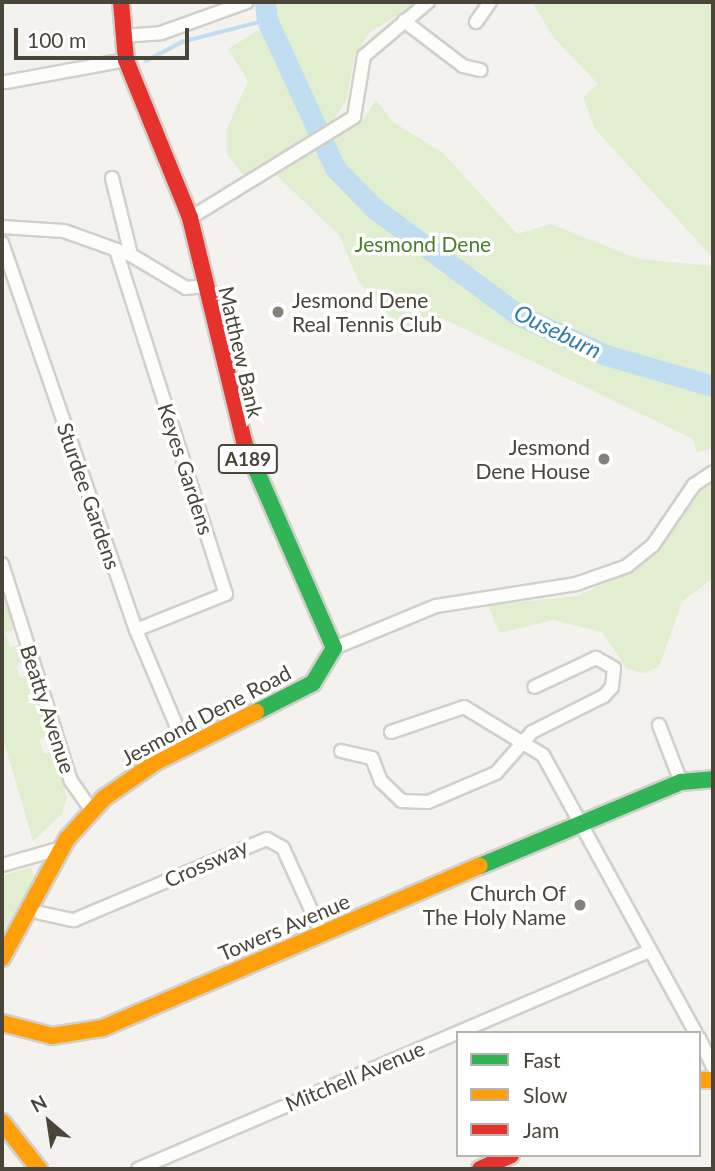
<!DOCTYPE html>
<style>
body{margin:0}
#map{position:relative;width:715px;height:1171px;overflow:hidden;background:#f4f2ee;font-family:Lato,sans-serif}
div>[style]{position:absolute}
.green>*{inset:0;background:#e1eecf}
.stream>*{height:3.5px;margin:-1.75px;padding:0 1.75px;transform-origin:1.75px;border-radius:1.75px;background:#c0ddf1}
.river>*{height:21px;margin:-10.5px;padding:0 10.5px;transform-origin:10.5px;border-radius:10.5px;background:#c0ddf1}
.roads{filter:drop-shadow(2px 0 #d2d0cb) drop-shadow(-2px 0 #d2d0cb) drop-shadow(0 2px #d2d0cb) drop-shadow(0 -2px #d2d0cb)}
.street>*{height:12px;margin:-6px;padding:0 6px;transform-origin:6px;border-radius:6px;background:#fdfdfc}
.fast>*{height:16px;margin:-8px;padding:0 8px;transform-origin:8px;border-radius:8px;background:#30b455}
.slow>*{height:16px;margin:-8px;padding:0 8px;transform-origin:8px;border-radius:8px;background:#ff9f0a}
.jam>*{height:16px;margin:-8px;padding:0 8px;transform-origin:8px;border-radius:8px;background:#e5322d}
.dots>*{width:19px;height:19px;translate:-50% -50%;box-sizing:border-box;border:4px solid #fff;border-radius:50%}
span{translate:-50% -50%;white-space:nowrap;text-align:center;line-height:1.15;-webkit-text-stroke:7px #fff;paint-order:stroke}
.shield-label span{padding:2px 5px;background:#fff;border:2px solid;border-radius:5px;-webkit-text-stroke-width:0}
.shield-label{font-size:19px;color:#4b4439;font-weight:700}
.park-label{font-size:21px;color:#4a7f2a}
.poi-label{font-size:21px;color:#4b4439}
.left{translate:0 -50%;text-align:left}
.right{translate:-100% -50%;text-align:right}
.street-label{font-size:21px;color:#4b4439}
.water-label{font-size:23px;color:#2e7ab2;font-style:italic}
.frame{position:absolute;inset:0;border:4px solid #4b4439;pointer-events:none}
.legend{position:absolute;left:456px;top:1031px;width:245px;height:126px;box-sizing:border-box;background:#fff;border:2px solid #b7b4b0;margin:0;padding:9px 12px;list-style:none;font-size:21px;color:#4b4439}
.legend li{display:flex;align-items:center;gap:14px;height:35px}
.legend b{width:35px;border:2px solid #b7b4b0}
.north{position:absolute;left:14px;top:1087px;width:70px;height:70px;-webkit-text-stroke:5px #fff;paint-order:stroke;rotate:331deg;font-size:19px;font-weight:700;line-height:28px;text-align:center;color:#4b4439}
.north::after{content:'';display:block;margin:auto;width:24px;height:32px;background:#4b4439;clip-path:polygon(50% 0,100% 100%,50% 72%,0 100%)}
.scale{position:absolute;left:14px;top:28px;width:175px;height:32px;box-sizing:border-box;border:4px solid #4b4439;border-top:0;padding-left:9px;font-size:21px;line-height:24px;white-space:nowrap;color:#4b4439;-webkit-text-stroke:5px #fff;paint-order:stroke}
</style>
<div id="map">
<div class="green">
<i style="clip-path:polygon(258px 2px,418px 2px,369px 33px,354px 57px,347px 99px,329px 128px,244px 176px,227px 154px,226px 131px,248px 81px,228px 49px,260px 29px)"></i>
<i style="clip-path:polygon(532px 2px,713px 2px,713px 258px,595px 129px,583px 97px,598px 84px,554px 38px)"></i>
<i style="clip-path:polygon(376px 100px,393px 122px,443px 153px,517px 234px,551px 224px,639px 259px,713px 266px,713px 449px,696px 452px,693px 439px,442px 318px,405px 334px,359px 282px,339px 235px,275px 174px,364px 119px)"></i>
<i style="clip-path:polygon(713px 480px,713px 578px,682px 602px,659px 667px,644px 673px,627px 669px,602px 632px,554px 620px,500px 633px,488px 605px,578px 596px,629px 572px,650px 558px,692px 497px)"></i>
<i style="clip-path:polygon(2px 593px,14px 630px,5px 633px,10px 647px,19px 645px,24px 661px,16px 666px,20px 678px,28px 676px,48px 736px,39px 740px,44px 754px,53px 751px,67px 797px,62px 814px,33px 841px,2px 735px)"></i>
<i style="clip-path:polygon(31px 867px,34px 877px,2px 935px,2px 876px)"></i>
</div>
<div class="stream">
<i style="left:146px;top:61px;width:41px;rotate:-27.8deg"></i>
<i style="left:182px;top:42px;width:88px;rotate:-14.5deg"></i>
</div>
<div class="river">
<i style="left:265px;top:2px;width:18px;rotate:84deg"></i>
<i style="left:267px;top:20px;width:163px;rotate:65.3deg"></i>
<i style="left:335px;top:168px;width:56px;rotate:45.7deg"></i>
<i style="left:374px;top:208px;width:179px;rotate:36.6deg"></i>
<i style="left:518px;top:315px;width:97px;rotate:24.4deg"></i>
<i style="left:606px;top:355px;width:111px;rotate:16.2deg"></i>
</div>
<div class="roads">
<div class="street">
<i style="left:404px;top:21px;width:74px;rotate:37.3deg"></i>
<i style="left:463px;top:66px;width:18px;rotate:13deg"></i>
<i style="left:476px;top:22px;width:24px;rotate:-55deg"></i>
<i style="left:122px;top:36px;width:39px;rotate:-4deg"></i>
<i style="left:161px;top:33px;width:91px;rotate:-19.8deg"></i>
<i style="left:6px;top:82px;width:122px;rotate:-10.4deg"></i>
<i style="left:112px;top:178px;width:79px;rotate:76.1deg"></i>
<i style="left:190px;top:218px;width:193px;rotate:-31.6deg"></i>
<i style="left:354px;top:117px;width:62px;rotate:-80.7deg"></i>
<i style="left:364px;top:56px;width:84px;rotate:-40.2deg"></i>
<i style="left:2px;top:227px;width:62px;rotate:3.7deg"></i>
<i style="left:64px;top:231px;width:71px;rotate:19.7deg"></i>
<i style="left:131px;top:255px;width:64px;rotate:31deg"></i>
<i style="left:186px;top:288px;width:18px;rotate:-6deg"></i>
<i style="left:2px;top:243px;width:410px;rotate:70.9deg"></i>
<i style="left:136px;top:630px;width:126px;rotate:67.1deg"></i>
<i style="left:116px;top:250px;width:361px;rotate:72.3deg"></i>
<i style="left:226px;top:594px;width:97px;rotate:158.2deg"></i>
<i style="left:2px;top:564px;width:228px;rotate:72.4deg"></i>
<i style="left:71px;top:781px;width:35px;rotate:55deg"></i>
<i style="left:334px;top:648px;width:110px;rotate:-22.4deg"></i>
<i style="left:436px;top:606px;width:142px;rotate:-8.9deg"></i>
<i style="left:576px;top:584px;width:54px;rotate:-19.4deg"></i>
<i style="left:627px;top:566px;width:33px;rotate:-39deg"></i>
<i style="left:653px;top:545px;width:73px;rotate:-55.7deg"></i>
<i style="left:694px;top:485px;width:23px;rotate:-34deg"></i>
<i style="left:659px;top:725px;width:61px;rotate:68.9deg"></i>
<i style="left:391px;top:732px;width:77px;rotate:-18.9deg"></i>
<i style="left:464px;top:707px;width:92px;rotate:31.3deg"></i>
<i style="left:543px;top:755px;width:317px;rotate:61.2deg"></i>
<i style="left:341px;top:751px;width:32px;rotate:13deg"></i>
<i style="left:372px;top:758px;width:25px;rotate:69deg"></i>
<i style="left:381px;top:781px;width:29px;rotate:44deg"></i>
<i style="left:402px;top:801px;width:26px;rotate:2deg"></i>
<i style="left:428px;top:802px;width:74px;rotate:-23.1deg"></i>
<i style="left:496px;top:773px;width:55px;rotate:-48.7deg"></i>
<i style="left:532px;top:732px;width:80px;rotate:-26.6deg"></i>
<i style="left:604px;top:696px;width:12px;rotate:-48deg"></i>
<i style="left:612px;top:687px;width:19px;rotate:-84deg"></i>
<i style="left:614px;top:668px;width:21px;rotate:-151deg"></i>
<i style="left:596px;top:658px;width:68px;rotate:154.9deg"></i>
<i style="left:2px;top:865px;width:62px;rotate:-15.8deg"></i>
<i style="left:40px;top:913px;width:35px;rotate:12deg"></i>
<i style="left:74px;top:920px;width:209px;rotate:-22.8deg"></i>
<i style="left:267px;top:839px;width:18px;rotate:29deg"></i>
<i style="left:283px;top:848px;width:94px;rotate:65.6deg"></i>
<i style="left:699px;top:1038px;width:32px;rotate:64deg"></i>
<i style="left:138px;top:1169px;width:556px;rotate:-23.1deg"></i>
</div>
<div class="fast">
<i style="left:244px;top:442px;width:225px;rotate:66.4deg"></i>
<i style="left:334px;top:648px;width:41px;rotate:121deg"></i>
<i style="left:313px;top:683px;width:64px;rotate:153deg"></i>
<i style="left:480px;top:866px;width:218px;rotate:-22.7deg"></i>
<i style="left:681px;top:782px;width:32px;rotate:-5deg"></i>
</div>
<div class="slow">
<i style="left:2px;top:958px;width:136px;rotate:-61.4deg"></i>
<i style="left:67px;top:839px;width:55px;rotate:-47.9deg"></i>
<i style="left:104px;top:798px;width:63px;rotate:-34.7deg"></i>
<i style="left:156px;top:762px;width:112px;rotate:-26.6deg"></i>
<i style="left:2px;top:1023px;width:52px;rotate:14.6deg"></i>
<i style="left:52px;top:1036px;width:52px;rotate:-8.9deg"></i>
<i style="left:103px;top:1028px;width:410px;rotate:-23.3deg"></i>
<i style="left:699px;top:1080px;width:14px"></i>
<i style="left:2px;top:1122px;width:60px;rotate:51.8deg"></i>
</div>
<div class="jam">
<i style="left:121px;top:2px;width:58px;rotate:85.1deg"></i>
<i style="left:126px;top:60px;width:170px;rotate:67.9deg"></i>
<i style="left:190px;top:218px;width:230px;rotate:76.4deg"></i>
<i style="left:480px;top:1169px;width:34px;rotate:-24deg"></i>
</div>
</div>
<div class="dots">
<i style="left:278px;top:312px;background:#868178"></i>
<i style="left:604px;top:459px;background:#868178"></i>
<i style="left:580px;top:905px;background:#868178"></i>
</div>
<div class="shield-label">
<span style="left:248px;top:459px">A189</span>
</div>
<div class="park-label">
<span style="left:423px;top:244px">Jesmond Dene</span>
</div>
<div class="poi-label">
<span class="left" style="left:292px;top:312px">Jesmond Dene<br>Real Tennis Club</span>
<span class="right" style="left:590px;top:459px">Jesmond<br>Dene House</span>
<span class="right" style="left:566px;top:905px">Church Of<br>The Holy Name</span>
</div>
<div class="street-label">
<span style="left:241px;top:352px;rotate:77deg">Matthew Bank</span>
<span style="left:186px;top:469px;rotate:72deg">Keyes Gardens</span>
<span style="left:89px;top:496px;rotate:71deg">Sturdee Gardens</span>
<span style="left:48px;top:709px;rotate:72deg">Beatty Avenue</span>
<span style="left:206px;top:715px;rotate:-28deg">Jesmond Dene Road</span>
<span style="left:206px;top:863px;rotate:-24deg">Crossway</span>
<span style="left:284px;top:927px;rotate:-23deg">Towers Avenue</span>
<span style="left:355px;top:1076px;rotate:-23deg">Mitchell Avenue</span>
</div>
<div class="water-label">
<span style="left:558px;top:331px;rotate:26deg">Ouseburn</span>
</div>
<div class="frame"></div>
<ul class="legend">
<li><b style="height:9px;background:#30b455"></b>Fast</li>
<li><b style="height:9px;background:#ff9f0a"></b>Slow</li>
<li><b style="height:9px;background:#e5322d"></b>Jam</li>
</ul>
<div class="north">N</div>
<div class="scale">100 m</div>
</div>
